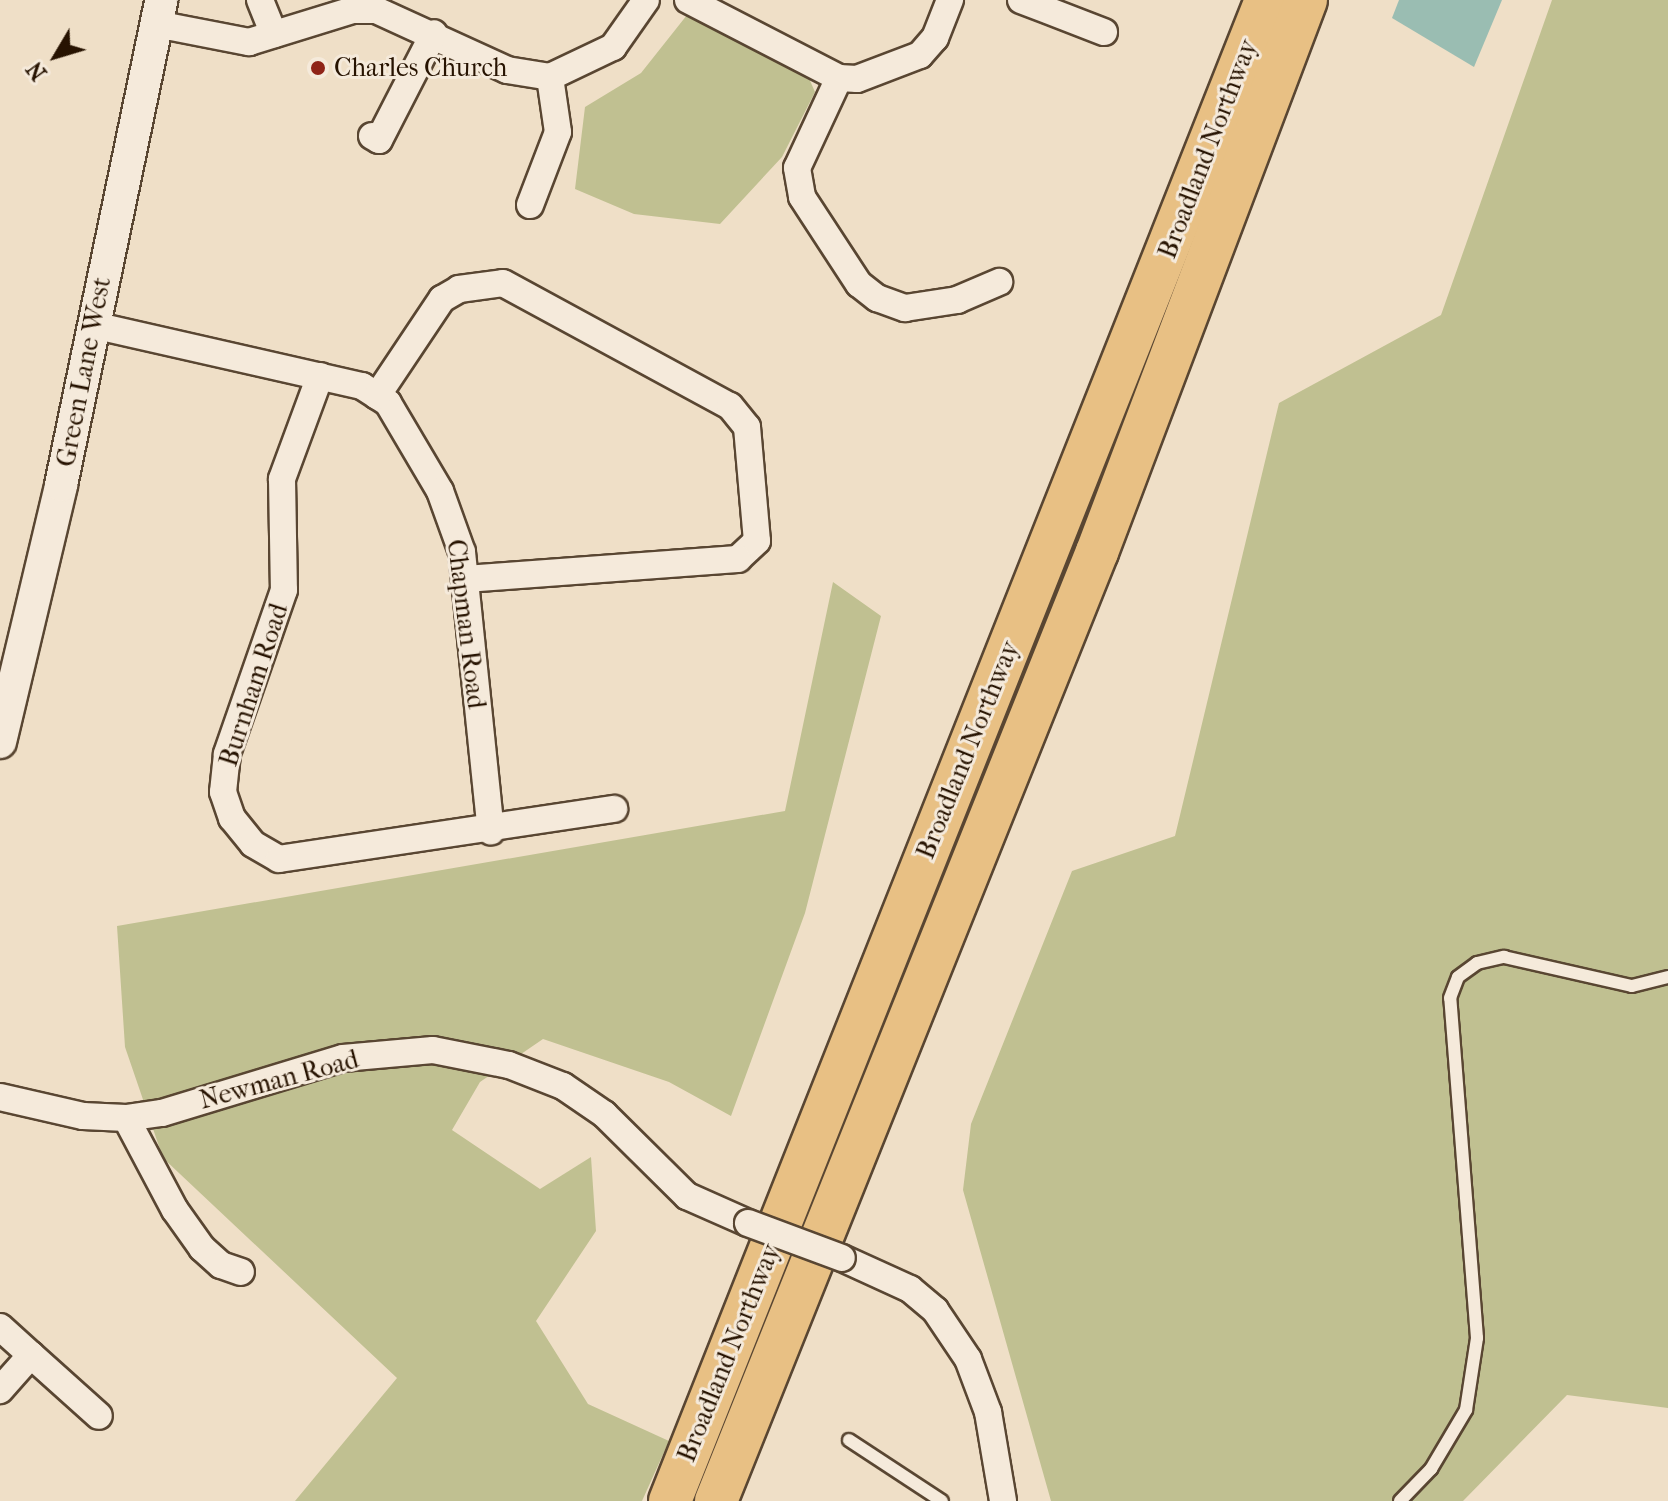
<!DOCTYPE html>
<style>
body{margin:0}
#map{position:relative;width:1668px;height:1501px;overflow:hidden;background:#efdfc7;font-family:"IM FELL French Canon",serif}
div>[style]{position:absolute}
.green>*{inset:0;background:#c0c091}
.water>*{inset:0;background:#9abdb2}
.roads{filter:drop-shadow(2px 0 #594632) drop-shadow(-2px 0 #594632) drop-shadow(0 2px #594632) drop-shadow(0 -2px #594632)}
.service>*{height:12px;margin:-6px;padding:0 6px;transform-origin:6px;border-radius:6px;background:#f5eadb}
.minor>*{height:26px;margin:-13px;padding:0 13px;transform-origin:13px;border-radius:13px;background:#f5eadb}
.tertiary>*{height:32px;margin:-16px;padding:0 16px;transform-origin:16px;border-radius:16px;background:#f5eadb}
.trunk>*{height:42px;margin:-21px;padding:0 21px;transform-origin:21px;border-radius:21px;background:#e8c084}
.bridges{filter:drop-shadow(2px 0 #594632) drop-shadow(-2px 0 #594632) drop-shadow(0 2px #594632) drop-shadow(0 -2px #594632)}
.minor-bridge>*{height:26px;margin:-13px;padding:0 13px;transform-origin:13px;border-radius:13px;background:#f5eadb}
.dots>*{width:22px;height:22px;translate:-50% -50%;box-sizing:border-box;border:4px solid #f5eadb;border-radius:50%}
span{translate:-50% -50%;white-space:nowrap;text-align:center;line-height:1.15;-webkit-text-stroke:6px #f5eadb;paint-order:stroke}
.poi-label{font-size:26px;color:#271301}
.left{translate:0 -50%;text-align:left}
.street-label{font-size:26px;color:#271301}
.north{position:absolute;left:16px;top:16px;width:80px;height:80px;-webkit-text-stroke:6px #f5eadb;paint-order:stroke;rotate:232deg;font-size:22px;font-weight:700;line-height:32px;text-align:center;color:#271301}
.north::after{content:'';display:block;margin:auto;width:28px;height:36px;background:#271301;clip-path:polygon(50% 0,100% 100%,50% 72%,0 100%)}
</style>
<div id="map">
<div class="green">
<i style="clip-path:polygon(1552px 0,1668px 0,1668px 1408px,1567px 1395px,1463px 1501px,1051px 1501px,963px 1190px,971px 1124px,1072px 871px,1175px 836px,1279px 403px,1441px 315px)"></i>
<i style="clip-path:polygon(687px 15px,808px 76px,815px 92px,782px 157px,720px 224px,634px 214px,575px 189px,585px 107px,641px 73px)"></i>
<i style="clip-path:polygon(833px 582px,881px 616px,805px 913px,731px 1116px,669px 1082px,543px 1039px,480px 1082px,452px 1130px,540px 1189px,591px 1157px,596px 1231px,536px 1321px,588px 1404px,669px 1441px,642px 1501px,295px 1501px,397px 1378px,163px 1158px,125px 1047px,117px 926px,785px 811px)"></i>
</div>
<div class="water">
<i style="clip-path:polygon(1399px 0,1502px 0,1474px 67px,1392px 18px)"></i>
</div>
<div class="roads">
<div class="service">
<i style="left:849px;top:1440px;width:111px;rotate:33.3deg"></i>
<i style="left:1400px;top:1501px;width:45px;rotate:-45.9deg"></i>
<i style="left:1431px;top:1469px;width:69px;rotate:-59.3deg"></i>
<i style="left:1466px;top:1410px;width:73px;rotate:-81.3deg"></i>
<i style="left:1477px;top:1338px;width:341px;rotate:-94.5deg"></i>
<i style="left:1450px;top:998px;width:22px;rotate:-69deg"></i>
<i style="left:1458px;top:977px;width:24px;rotate:-36deg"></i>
<i style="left:1477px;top:963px;width:28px;rotate:-13deg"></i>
<i style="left:1504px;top:957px;width:131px;rotate:12.8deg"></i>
<i style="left:1632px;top:986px;width:37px;rotate:-14deg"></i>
</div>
<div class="minor">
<i style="left:260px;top:0;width:37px;rotate:68deg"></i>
<i style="left:688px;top:0;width:170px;rotate:27.3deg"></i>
<i style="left:839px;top:78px;width:18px;rotate:3deg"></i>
<i style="left:857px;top:79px;width:67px;rotate:-20.9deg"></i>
<i style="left:920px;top:55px;width:23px;rotate:-49deg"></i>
<i style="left:935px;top:38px;width:41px;rotate:-68.5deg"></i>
<i style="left:1021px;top:0;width:89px;rotate:21.1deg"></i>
<i style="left:156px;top:24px;width:95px;rotate:11deg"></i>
<i style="left:249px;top:42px;width:109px;rotate:-17.1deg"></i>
<i style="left:353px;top:10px;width:23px"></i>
<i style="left:376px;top:10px;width:144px;rotate:24.6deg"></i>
<i style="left:507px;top:70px;width:44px;rotate:9.2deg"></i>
<i style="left:550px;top:77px;width:70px;rotate:-25.5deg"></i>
<i style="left:613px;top:47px;width:57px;rotate:-54.9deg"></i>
<i style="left:839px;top:78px;width:99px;rotate:115deg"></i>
<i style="left:797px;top:168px;width:29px;rotate:80deg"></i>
<i style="left:802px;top:197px;width:104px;rotate:56.8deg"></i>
<i style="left:859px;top:284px;width:23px;rotate:38deg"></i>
<i style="left:877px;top:298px;width:30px;rotate:20deg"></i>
<i style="left:905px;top:308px;width:53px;rotate:-8.7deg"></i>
<i style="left:957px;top:300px;width:46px;rotate:-23.2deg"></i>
<i style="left:372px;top:136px;width:8px;rotate:30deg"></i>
<i style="left:379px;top:140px;width:120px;rotate:-62.8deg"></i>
<i style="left:530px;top:205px;width:78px;rotate:-69deg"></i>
<i style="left:558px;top:132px;width:56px;rotate:-98.3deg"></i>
<i style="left:93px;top:325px;width:276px;rotate:12.8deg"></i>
<i style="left:362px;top:386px;width:31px;rotate:33deg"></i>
<i style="left:388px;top:403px;width:102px;rotate:59.4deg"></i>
<i style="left:440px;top:491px;width:65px;rotate:70.2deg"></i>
<i style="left:462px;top:552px;width:281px;rotate:84.1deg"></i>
<i style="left:320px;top:376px;width:110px;rotate:110.3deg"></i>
<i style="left:282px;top:479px;width:111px;rotate:89deg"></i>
<i style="left:284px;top:590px;width:174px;rotate:109.2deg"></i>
<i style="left:227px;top:754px;width:38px;rotate:96deg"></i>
<i style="left:223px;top:792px;width:28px;rotate:71deg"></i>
<i style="left:232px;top:818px;width:33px;rotate:51deg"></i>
<i style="left:253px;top:844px;width:30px;rotate:30deg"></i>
<i style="left:279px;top:859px;width:339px;rotate:-8.5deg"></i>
<i style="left:377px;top:396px;width:117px;rotate:-56.2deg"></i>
<i style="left:442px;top:299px;width:20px;rotate:-30deg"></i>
<i style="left:459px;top:289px;width:44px;rotate:-7.8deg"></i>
<i style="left:503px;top:283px;width:258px;rotate:28.5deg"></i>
<i style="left:730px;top:406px;width:27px;rotate:51deg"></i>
<i style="left:747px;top:427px;width:114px;rotate:85deg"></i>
<i style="left:757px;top:541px;width:26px;rotate:137deg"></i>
<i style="left:738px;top:559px;width:274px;rotate:175.8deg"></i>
<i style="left:0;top:1097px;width:85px;rotate:12.9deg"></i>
<i style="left:83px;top:1116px;width:43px;rotate:2.7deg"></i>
<i style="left:126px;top:1118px;width:36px;rotate:-8deg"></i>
<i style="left:162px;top:1113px;width:189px;rotate:-16.9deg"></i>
<i style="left:343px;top:1058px;width:90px;rotate:-5.1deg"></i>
<i style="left:433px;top:1050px;width:77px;rotate:11.2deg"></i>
<i style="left:509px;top:1065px;width:58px;rotate:21.3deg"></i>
<i style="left:563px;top:1086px;width:50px;rotate:34.3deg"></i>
<i style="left:604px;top:1114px;width:117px;rotate:44.7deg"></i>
<i style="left:687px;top:1196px;width:67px;rotate:23.9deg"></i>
<i style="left:126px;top:1118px;width:104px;rotate:62deg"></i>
<i style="left:175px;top:1210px;width:47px;rotate:54.6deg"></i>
<i style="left:202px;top:1248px;width:25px;rotate:42deg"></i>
<i style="left:221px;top:1265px;width:21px;rotate:19deg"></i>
<i style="left:842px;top:1258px;width:75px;rotate:24.5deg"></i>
<i style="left:910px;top:1289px;width:33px;rotate:40deg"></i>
<i style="left:935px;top:1310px;width:59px;rotate:56deg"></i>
<i style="left:968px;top:1359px;width:57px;rotate:69.3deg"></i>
<i style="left:988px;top:1412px;width:90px;rotate:80.4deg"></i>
<i style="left:0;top:1327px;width:42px;rotate:42.1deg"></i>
<i style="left:31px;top:1355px;width:47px;rotate:131.5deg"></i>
<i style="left:31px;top:1355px;width:91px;rotate:41.9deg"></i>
</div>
<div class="tertiary">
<i style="left:0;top:742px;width:264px;rotate:-76.6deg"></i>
<i style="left:61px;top:485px;width:495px;rotate:-78.3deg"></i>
</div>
<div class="trunk">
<i style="left:670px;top:1501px;width:1615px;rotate:-68.34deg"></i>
<i style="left:716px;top:1501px;width:1023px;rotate:-68.13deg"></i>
<i style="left:1097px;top:552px;width:590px;rotate:-69.26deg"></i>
</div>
</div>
<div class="bridges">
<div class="minor-bridge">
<i style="left:748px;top:1223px;width:100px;rotate:20.4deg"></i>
</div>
</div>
<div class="dots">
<i style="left:318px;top:68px;background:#8f2418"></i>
</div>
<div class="poi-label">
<span class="left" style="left:334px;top:68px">Charles Church</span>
</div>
<div class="street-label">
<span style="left:1208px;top:149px;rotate:-69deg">Broadland Northway</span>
<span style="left:84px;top:372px;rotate:-79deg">Green Lane West</span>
<span style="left:466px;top:624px;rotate:83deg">Chapman Road</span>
<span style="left:254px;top:685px;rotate:-72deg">Burnham Road</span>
<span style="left:968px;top:750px;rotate:-68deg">Broadland Northway</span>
<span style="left:279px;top:1080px;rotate:-15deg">Newman Road</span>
<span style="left:729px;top:1353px;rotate:-68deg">Broadland Northway</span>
</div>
<div class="north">N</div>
</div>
